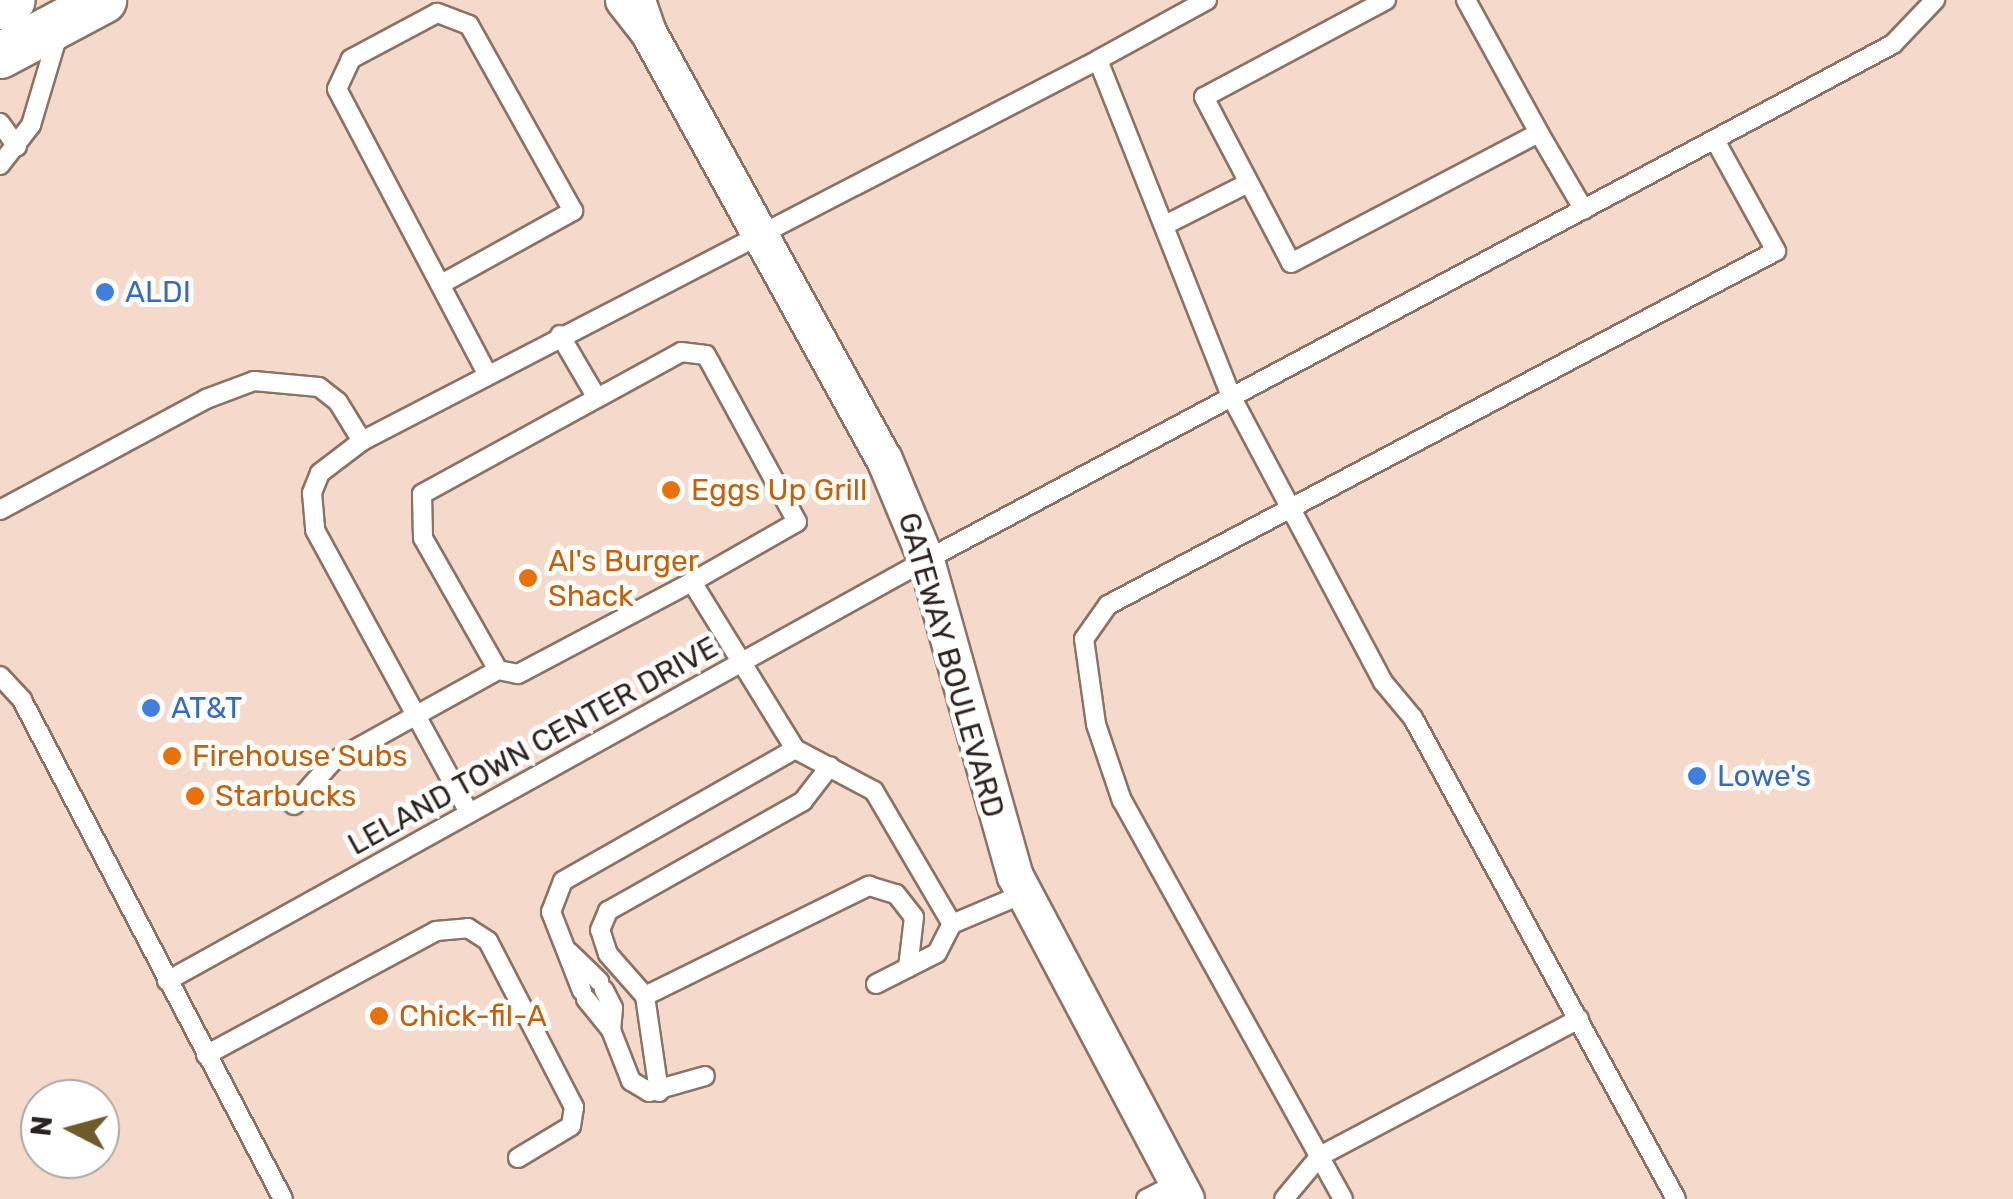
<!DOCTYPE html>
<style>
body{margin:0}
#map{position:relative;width:2013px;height:1199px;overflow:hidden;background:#f5d9ca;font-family:Rubik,sans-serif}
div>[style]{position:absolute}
.roads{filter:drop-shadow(2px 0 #8a7265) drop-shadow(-2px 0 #8a7265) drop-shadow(0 2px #8a7265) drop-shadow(0 -2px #8a7265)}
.service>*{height:18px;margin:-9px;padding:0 9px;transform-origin:9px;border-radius:9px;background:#fff}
.minor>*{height:35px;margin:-17.5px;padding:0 17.5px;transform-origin:17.5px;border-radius:17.5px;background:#fff}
.tertiary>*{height:45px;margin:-22.5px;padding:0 22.5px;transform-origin:22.5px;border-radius:22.5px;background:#fff}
.dots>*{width:28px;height:28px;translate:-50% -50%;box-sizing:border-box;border:5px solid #fff;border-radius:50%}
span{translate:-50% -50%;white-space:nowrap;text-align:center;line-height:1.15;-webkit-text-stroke:10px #fff;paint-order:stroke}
.shop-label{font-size:30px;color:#366cbe}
.left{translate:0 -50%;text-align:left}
.food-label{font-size:30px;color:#c56008}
.street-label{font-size:30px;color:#2d231e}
.north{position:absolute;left:20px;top:1079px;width:100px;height:100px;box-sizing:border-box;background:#fff;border:2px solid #aba7a5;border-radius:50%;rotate:276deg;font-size:28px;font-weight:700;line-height:40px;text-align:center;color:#2d231e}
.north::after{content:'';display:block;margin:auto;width:35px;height:45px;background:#6e5b29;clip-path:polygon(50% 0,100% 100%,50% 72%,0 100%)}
</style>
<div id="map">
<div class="roads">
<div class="service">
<i style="left:1207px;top:0;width:124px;rotate:151.2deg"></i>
<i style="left:1098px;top:60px;width:361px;rotate:68.4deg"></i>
<i style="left:1231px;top:396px;width:324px;rotate:62deg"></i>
<i style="left:1383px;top:682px;width:47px;rotate:50.2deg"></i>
<i style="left:1413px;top:718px;width:548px;rotate:61.33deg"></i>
<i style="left:1386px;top:0;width:206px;rotate:151.9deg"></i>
<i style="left:1204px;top:97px;width:187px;rotate:62.3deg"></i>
<i style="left:1291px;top:263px;width:280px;rotate:-27.7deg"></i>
<i style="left:1539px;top:133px;width:89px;rotate:59.7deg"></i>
<i style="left:1466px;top:0;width:152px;rotate:61.2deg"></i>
<i style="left:0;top:123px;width:29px;rotate:54deg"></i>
<i style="left:0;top:165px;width:51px;rotate:-52.2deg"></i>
<i style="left:31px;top:125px;width:98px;rotate:-73.4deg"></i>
<i style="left:1167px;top:224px;width:91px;rotate:-26.8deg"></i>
<i style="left:443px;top:283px;width:149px;rotate:-29deg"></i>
<i style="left:573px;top:211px;width:213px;rotate:-119.2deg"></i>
<i style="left:469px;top:25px;width:34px;rotate:-159deg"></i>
<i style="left:437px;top:13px;width:98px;rotate:151.9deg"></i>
<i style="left:351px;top:59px;width:33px;rotate:115deg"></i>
<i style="left:337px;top:89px;width:320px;rotate:62.2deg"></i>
<i style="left:560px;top:335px;width:73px;rotate:59.6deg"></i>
<i style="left:362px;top:441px;width:53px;rotate:142.7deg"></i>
<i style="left:320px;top:473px;width:22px;rotate:112deg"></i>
<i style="left:312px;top:493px;width:37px;rotate:85deg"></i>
<i style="left:315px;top:530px;width:322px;rotate:61.4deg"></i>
<i style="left:0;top:510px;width:234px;rotate:-28.3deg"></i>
<i style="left:206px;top:399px;width:51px;rotate:-20.6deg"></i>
<i style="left:254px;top:381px;width:65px;rotate:5.3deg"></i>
<i style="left:319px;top:387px;width:24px;rotate:38deg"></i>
<i style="left:338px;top:402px;width:46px;rotate:58.4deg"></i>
<i style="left:362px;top:441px;width:829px;rotate:-27.37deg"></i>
<i style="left:498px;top:670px;width:152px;rotate:-119.6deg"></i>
<i style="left:423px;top:538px;width:44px;rotate:-91.3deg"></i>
<i style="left:422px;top:494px;width:295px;rotate:-28.7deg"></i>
<i style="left:681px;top:352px;width:25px;rotate:7deg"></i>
<i style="left:706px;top:355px;width:190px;rotate:61.4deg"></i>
<i style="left:797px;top:522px;width:121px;rotate:150.3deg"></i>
<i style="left:692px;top:582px;width:196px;rotate:58.3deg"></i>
<i style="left:795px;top:749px;width:89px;rotate:28deg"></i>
<i style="left:874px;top:791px;width:154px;rotate:59.6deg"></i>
<i style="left:0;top:676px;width:33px;rotate:47deg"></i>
<i style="left:22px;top:700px;width:563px;rotate:62.39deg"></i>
<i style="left:294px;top:805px;width:57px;rotate:-48.5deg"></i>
<i style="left:332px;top:762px;width:190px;rotate:-29deg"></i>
<i style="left:498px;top:670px;width:20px;rotate:11deg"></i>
<i style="left:518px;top:674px;width:197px;rotate:-27.9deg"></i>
<i style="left:569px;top:952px;width:42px;rotate:44deg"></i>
<i style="left:167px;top:981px;width:868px;rotate:-29.02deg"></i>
<i style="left:926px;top:560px;width:1096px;rotate:-28.08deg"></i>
<i style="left:1893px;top:44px;width:61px;rotate:-46.3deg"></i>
<i style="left:876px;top:984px;width:68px;rotate:-26.9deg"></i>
<i style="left:937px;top:953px;width:33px;rotate:-63deg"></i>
<i style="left:952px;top:924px;width:77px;rotate:-22.9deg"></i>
<i style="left:604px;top:990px;width:20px;rotate:63deg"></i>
<i style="left:613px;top:1008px;width:22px;rotate:95deg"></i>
<i style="left:611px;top:1030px;width:55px;rotate:68.6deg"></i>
<i style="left:631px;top:1081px;width:21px;rotate:31deg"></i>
<i style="left:649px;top:1092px;width:58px;rotate:-15.9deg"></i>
<i style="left:582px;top:991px;width:85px;rotate:-111.4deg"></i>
<i style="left:551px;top:912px;width:33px;rotate:-69deg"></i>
<i style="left:563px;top:881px;width:267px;rotate:-29.6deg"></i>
<i style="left:645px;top:996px;width:250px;rotate:-26.2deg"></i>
<i style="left:869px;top:886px;width:28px;rotate:17deg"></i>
<i style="left:896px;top:894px;width:29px;rotate:52deg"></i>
<i style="left:914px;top:917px;width:51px;rotate:96.7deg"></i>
<i style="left:586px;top:999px;width:40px;rotate:51deg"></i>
<i style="left:206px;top:1055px;width:261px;rotate:-28.3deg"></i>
<i style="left:436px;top:931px;width:32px;rotate:-5deg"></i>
<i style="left:468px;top:928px;width:24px;rotate:33deg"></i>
<i style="left:488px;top:941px;width:187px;rotate:62.6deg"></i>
<i style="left:574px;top:1107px;width:19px;rotate:99deg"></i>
<i style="left:571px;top:1126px;width:62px;rotate:148.9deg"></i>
<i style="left:659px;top:1092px;width:97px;rotate:-98.3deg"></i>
<i style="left:645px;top:996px;width:56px;rotate:-131.4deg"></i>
<i style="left:608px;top:954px;width:25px;rotate:-108deg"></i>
<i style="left:600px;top:930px;width:21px;rotate:-67deg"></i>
<i style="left:608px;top:911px;width:224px;rotate:-29.4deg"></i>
<i style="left:803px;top:801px;width:44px;rotate:-52.4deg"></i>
<i style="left:1146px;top:1199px;width:35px;rotate:-27deg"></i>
<i style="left:1284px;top:1199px;width:56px;rotate:-50.1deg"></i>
<i style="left:1320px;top:1156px;width:293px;rotate:-27.9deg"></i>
<i style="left:1343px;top:1199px;width:455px;rotate:-119deg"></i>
<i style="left:1122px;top:801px;width:81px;rotate:-108.7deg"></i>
<i style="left:1096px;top:724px;width:86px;rotate:-98deg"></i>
<i style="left:1084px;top:639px;width:42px;rotate:-54.8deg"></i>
<i style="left:1108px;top:605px;width:756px;rotate:-27.92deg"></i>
<i style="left:1776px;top:251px;width:127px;rotate:-118.8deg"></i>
</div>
<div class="minor">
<i style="left:623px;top:0;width:41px;rotate:52deg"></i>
<i style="left:648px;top:32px;width:34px;rotate:-109deg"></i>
<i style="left:648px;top:32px;width:488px;rotate:61.1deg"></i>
<i style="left:884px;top:459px;width:109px;rotate:67.4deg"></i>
<i style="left:926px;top:560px;width:328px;rotate:74.3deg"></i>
<i style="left:1015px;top:876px;width:365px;rotate:62.1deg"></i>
</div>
<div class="tertiary">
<i style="left:0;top:6px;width:13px;rotate:-27deg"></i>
<i style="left:0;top:55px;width:117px;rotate:-28.1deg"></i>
</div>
</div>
<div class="dots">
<i style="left:105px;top:292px;background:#3f7fe0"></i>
<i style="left:671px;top:490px;background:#e8710a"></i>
<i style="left:528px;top:578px;background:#e8710a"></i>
<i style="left:151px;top:708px;background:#3f7fe0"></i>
<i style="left:172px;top:756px;background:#e8710a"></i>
<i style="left:1697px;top:776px;background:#3f7fe0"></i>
<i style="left:195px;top:796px;background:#e8710a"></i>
<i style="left:379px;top:1016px;background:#e8710a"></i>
</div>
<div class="shop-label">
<span class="left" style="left:125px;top:292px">ALDI</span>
<span class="left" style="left:171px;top:708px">AT&amp;T</span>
<span class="left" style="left:1717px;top:776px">Lowe's</span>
</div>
<div class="food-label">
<span class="left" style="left:691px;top:490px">Eggs Up Grill</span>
<span class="left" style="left:548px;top:578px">Al's Burger<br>Shack</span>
<span class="left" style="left:192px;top:756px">Firehouse Subs</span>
<span class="left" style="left:215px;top:796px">Starbucks</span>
<span class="left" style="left:399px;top:1016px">Chick-fil-A</span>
</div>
<div class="street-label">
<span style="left:951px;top:665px;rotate:74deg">GATEWAY BOULEVARD</span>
<span style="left:533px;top:746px;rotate:-29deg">LELAND TOWN CENTER DRIVE</span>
</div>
<div class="north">N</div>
</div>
